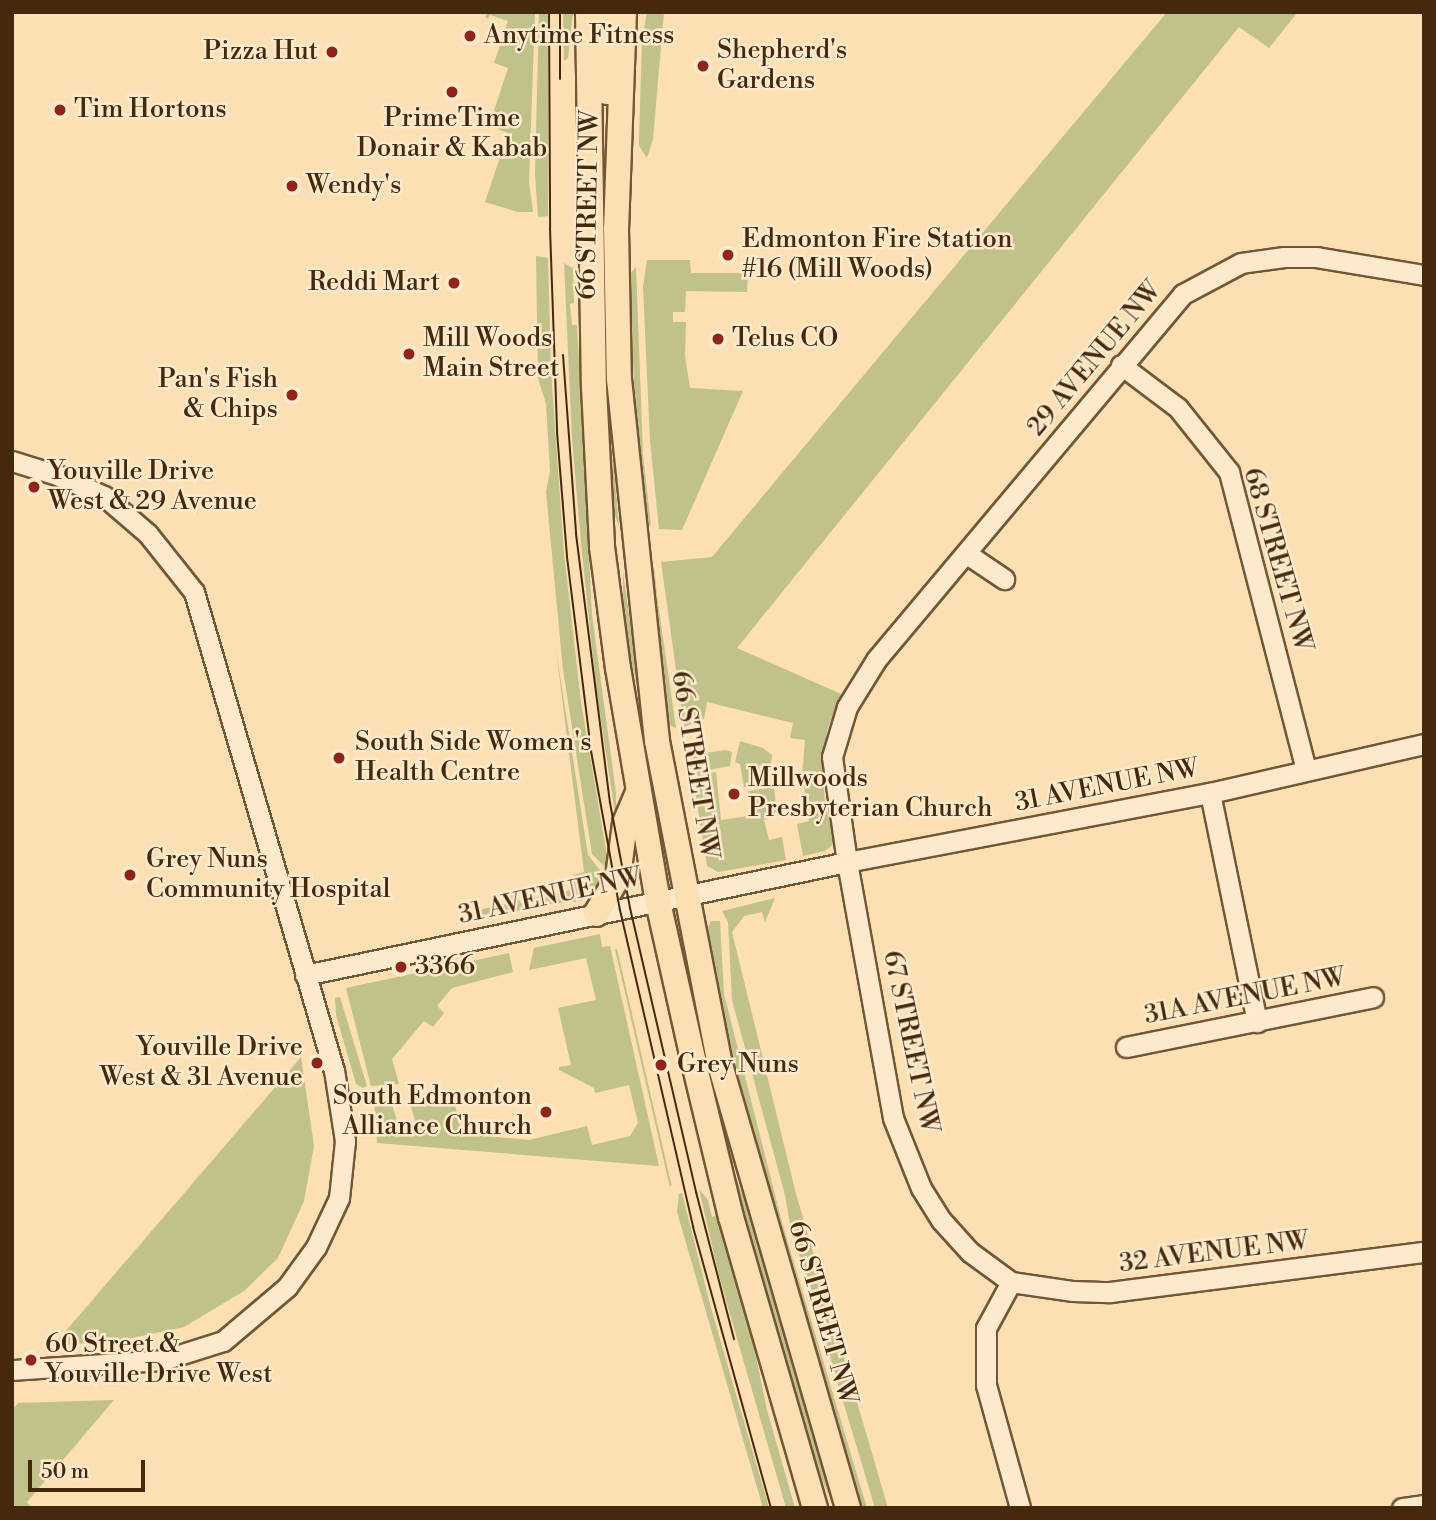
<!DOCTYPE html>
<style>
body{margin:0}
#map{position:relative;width:1436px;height:1520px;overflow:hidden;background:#fcdfb2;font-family:"Libre Bodoni",serif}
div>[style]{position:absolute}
.green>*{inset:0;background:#c1c18a;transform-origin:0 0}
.roads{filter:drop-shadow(2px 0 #725636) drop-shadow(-2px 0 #725636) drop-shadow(0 2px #725636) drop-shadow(0 -2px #725636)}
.minor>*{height:19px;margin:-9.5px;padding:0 9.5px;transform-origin:9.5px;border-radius:9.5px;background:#fdeacd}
.major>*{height:24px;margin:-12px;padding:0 12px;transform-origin:12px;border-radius:12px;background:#fcdfb2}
.tram>*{height:2px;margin:-1px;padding:0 1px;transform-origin:1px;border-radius:1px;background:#44290d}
.dots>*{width:19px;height:19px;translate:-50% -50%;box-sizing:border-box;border:4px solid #fdeacd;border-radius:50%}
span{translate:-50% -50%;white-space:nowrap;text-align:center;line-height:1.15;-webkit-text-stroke:5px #fdeacd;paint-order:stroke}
.poi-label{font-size:26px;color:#44290d}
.left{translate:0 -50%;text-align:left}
.right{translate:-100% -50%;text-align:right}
.street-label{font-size:26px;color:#44290d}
.frame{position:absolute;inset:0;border:14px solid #44290d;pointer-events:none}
.scale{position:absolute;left:28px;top:1460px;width:117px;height:32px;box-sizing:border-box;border:4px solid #44290d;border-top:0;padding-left:9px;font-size:21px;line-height:24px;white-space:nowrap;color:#44290d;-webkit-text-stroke:5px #fdeacd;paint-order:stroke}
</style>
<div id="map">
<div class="green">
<i style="clip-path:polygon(487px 12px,535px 12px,529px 182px,533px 212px,518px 212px,485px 202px,508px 133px,489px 126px,508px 68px,494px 63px,508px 21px,490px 15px,488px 19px,485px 17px)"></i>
<i style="clip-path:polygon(539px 12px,547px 12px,548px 17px,548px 216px,538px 217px,535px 174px)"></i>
<i style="clip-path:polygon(563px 12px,573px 12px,568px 58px,564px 61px)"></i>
<i style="clip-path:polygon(647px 12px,664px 12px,653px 139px,647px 158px,639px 146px,639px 136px,642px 40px)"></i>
<i style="clip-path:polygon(1167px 12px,1298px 12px,1269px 48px,1239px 27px,737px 648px,841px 694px,827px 730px,822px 768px,825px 804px,835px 843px,825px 851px,803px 856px,797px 824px,809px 821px,802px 775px,805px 740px,790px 738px,793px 723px,707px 702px,704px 719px,684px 727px,661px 562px,712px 557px)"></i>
<i style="clip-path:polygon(536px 256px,548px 258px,551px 371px,564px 553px,581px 702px,609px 868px,607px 869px,592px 854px,563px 670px,546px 492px,550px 471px,546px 404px,538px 378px)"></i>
<i style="clip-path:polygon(647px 260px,690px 260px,691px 273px,748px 273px,747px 292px,686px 291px,685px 312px,673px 312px,673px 322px,686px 322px,685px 356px,690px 388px,743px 391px,682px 530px,659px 529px,650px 441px,643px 287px)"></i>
<i style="clip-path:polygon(564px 263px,573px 268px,574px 303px,570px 304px,572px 325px,577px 325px,592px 615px,616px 793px,616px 820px,596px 687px,581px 543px,572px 438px)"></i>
<i style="clip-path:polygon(636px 267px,643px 454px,651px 526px,644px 522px,642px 513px,635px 406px,630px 292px,631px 273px)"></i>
<i style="clip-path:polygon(606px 428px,614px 467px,619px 527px,608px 494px)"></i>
<i style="clip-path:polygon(654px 567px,658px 603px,676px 728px,671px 726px,667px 718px,650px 571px)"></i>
<i style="clip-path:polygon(623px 572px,640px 692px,638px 692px,623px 622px)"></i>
<i style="clip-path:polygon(556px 650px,588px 855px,600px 870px,601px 879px,596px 890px,581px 901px,539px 905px,527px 891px,529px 887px,533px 889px,535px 898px,575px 889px,573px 875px,584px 872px)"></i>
<i style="clip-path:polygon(740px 741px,763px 748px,772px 755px,771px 765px,759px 765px,760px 786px,744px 787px,740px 764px,735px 762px)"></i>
<i style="clip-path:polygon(698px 743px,703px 774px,716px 772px,721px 820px,755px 815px,748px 791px,774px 787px,777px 815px,764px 820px,769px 840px,782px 837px,786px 860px,718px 872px,707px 866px,688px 748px)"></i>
<i style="clip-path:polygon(726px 750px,732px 752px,730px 766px,708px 770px,705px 753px)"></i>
<i style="clip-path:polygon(513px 892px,524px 907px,511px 915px,510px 911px,490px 916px,491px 920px,477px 919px,472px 899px,476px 899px,478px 910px,511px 903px,510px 893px)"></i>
<i style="clip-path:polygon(775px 898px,765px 922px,762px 912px,744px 916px,732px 932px,796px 1194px,888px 1508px,875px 1508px,790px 1224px,785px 1195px,732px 1000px,728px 922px,722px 911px)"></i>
<i style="clip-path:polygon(711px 921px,720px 921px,724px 994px,783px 1226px,867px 1508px,859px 1508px,769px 1196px,725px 1032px,706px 932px)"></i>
<i style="clip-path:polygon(600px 934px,602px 947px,610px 946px,659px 1166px,377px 1143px,374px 1102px,392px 1105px,400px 1129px,416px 1125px,410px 1102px,452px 1093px,462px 1134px,529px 1140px,587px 1126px,592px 1145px,630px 1136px,638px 1123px,629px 1085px,595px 1093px,594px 1088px,559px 1070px,559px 1067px,571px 1065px,558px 1008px,596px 1000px,586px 958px,529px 970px,534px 948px)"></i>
<i style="left:617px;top:949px;width:243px;height:2px;rotate:77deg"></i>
<i style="clip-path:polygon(509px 953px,513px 972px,452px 988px,437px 1006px,444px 1013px,433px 1027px,424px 1021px,392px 1059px,399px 1084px,371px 1086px,346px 988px)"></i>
<i style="clip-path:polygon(340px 997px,367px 1086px,363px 1088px,356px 1084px,336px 1015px,335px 998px)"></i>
<i style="clip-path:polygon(301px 1057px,314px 1146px,304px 1201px,278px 1258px,244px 1291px,184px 1327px,123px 1340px,53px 1346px)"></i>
<i style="clip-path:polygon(730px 1161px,750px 1215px,834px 1508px,814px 1460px)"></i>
<i style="clip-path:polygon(699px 1189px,708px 1200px,712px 1217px,720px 1214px,750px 1328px,767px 1410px,795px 1508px,786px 1508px,719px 1276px)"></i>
<i style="clip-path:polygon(682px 1193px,711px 1308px,769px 1508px,763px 1508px,677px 1212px,679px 1194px)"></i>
<i style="clip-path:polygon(114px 1400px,27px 1502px,32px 1508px,12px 1508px,12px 1410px,18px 1403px)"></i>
</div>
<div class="roads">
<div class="minor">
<i style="left:1424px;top:275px;width:109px;rotate:-170.5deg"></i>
<i style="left:1317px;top:257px;width:33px;rotate:180deg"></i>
<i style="left:1284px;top:257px;width:43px;rotate:172.1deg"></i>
<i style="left:1241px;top:263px;width:66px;rotate:151.9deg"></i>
<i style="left:1183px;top:294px;width:478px;rotate:130deg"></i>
<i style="left:876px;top:660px;width:55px;rotate:121.7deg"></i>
<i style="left:847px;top:707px;width:52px;rotate:106.7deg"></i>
<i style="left:832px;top:757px;width:106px;rotate:81.9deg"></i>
<i style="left:847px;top:862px;width:260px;rotate:79.8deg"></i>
<i style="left:893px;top:1118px;width:75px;rotate:68.2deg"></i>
<i style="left:921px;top:1188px;width:38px;rotate:58deg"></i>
<i style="left:941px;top:1220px;width:43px;rotate:47.8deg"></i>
<i style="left:970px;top:1252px;width:51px;rotate:36.2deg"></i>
<i style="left:1011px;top:1282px;width:63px;rotate:8.3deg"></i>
<i style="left:1073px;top:1291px;width:37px;rotate:2deg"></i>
<i style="left:1110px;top:1292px;width:317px;rotate:-7.3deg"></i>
<i style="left:1121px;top:365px;width:71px;rotate:37deg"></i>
<i style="left:1178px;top:408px;width:82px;rotate:51.4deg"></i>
<i style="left:1229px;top:472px;width:307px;rotate:75.5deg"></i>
<i style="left:12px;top:461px;width:47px;rotate:17.3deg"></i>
<i style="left:57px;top:475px;width:51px;rotate:24.1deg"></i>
<i style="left:104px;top:496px;width:58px;rotate:40.8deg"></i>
<i style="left:148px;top:534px;width:74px;rotate:51.6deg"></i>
<i style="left:194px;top:592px;width:498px;rotate:73.7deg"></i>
<i style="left:334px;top:1070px;width:72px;rotate:81.2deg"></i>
<i style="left:345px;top:1141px;width:57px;rotate:96deg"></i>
<i style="left:339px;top:1198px;width:54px;rotate:115.1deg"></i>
<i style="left:316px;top:1247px;width:49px;rotate:125.9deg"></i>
<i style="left:287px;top:1287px;width:84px;rotate:139.8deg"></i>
<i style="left:223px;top:1341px;width:63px;rotate:162.4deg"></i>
<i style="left:163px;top:1360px;width:151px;rotate:176.2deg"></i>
<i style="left:967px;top:554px;width:45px;rotate:34deg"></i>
<i style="left:1210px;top:793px;width:234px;rotate:78.4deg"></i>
<i style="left:305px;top:975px;width:554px;rotate:-11.78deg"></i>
<i style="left:847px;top:862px;width:369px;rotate:-10.8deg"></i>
<i style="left:1210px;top:793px;width:220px;rotate:-12.9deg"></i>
<i style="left:1126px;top:1047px;width:252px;rotate:-11.4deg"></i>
<i style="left:1011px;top:1282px;width:52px;rotate:118.5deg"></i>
<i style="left:986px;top:1328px;width:57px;rotate:90deg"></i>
<i style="left:986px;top:1385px;width:128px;rotate:74.5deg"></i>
<i style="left:1402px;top:1508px;width:22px;rotate:-8deg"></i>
</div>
<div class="major">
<i style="left:588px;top:12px;width:375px;rotate:89.1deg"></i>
<i style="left:594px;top:387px;width:160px;rotate:87.1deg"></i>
<i style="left:602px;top:547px;width:122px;rotate:82.5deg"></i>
<i style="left:618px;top:668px;width:237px;rotate:80.3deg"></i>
<i style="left:658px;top:902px;width:161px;rotate:77.4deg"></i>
<i style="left:693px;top:1059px;width:163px;rotate:76.5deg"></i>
<i style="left:731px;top:1217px;width:303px;rotate:73.9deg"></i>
<i style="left:605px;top:12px;width:80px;rotate:88.6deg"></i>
<i style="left:624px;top:12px;width:217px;rotate:92.1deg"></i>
<i style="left:616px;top:229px;width:150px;rotate:88.9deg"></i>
<i style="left:619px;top:379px;width:364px;rotate:84deg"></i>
<i style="left:657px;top:741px;width:326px;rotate:79deg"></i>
<i style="left:719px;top:1061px;width:465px;rotate:73.9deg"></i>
<i style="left:596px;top:914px;width:43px;rotate:-59.3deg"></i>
<i style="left:618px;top:877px;width:54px;rotate:-82.6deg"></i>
<i style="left:625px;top:823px;width:33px;rotate:-67deg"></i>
</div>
</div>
<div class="tram">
<i style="left:549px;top:12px;width:216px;rotate:89.7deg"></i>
<i style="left:550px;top:228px;width:204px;rotate:88deg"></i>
<i style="left:557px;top:432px;width:125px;rotate:85.4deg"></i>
<i style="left:567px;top:557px;width:195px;rotate:82.9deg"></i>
<i style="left:591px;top:751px;width:162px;rotate:79.7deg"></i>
<i style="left:620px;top:910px;width:325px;rotate:77deg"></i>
<i style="left:693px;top:1227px;width:292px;rotate:74.5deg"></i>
<i style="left:560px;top:12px;width:67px;rotate:90deg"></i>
<i style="left:563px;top:355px;width:179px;rotate:85.8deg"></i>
<i style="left:576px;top:534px;width:271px;rotate:82.8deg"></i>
<i style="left:610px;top:803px;width:107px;rotate:79.2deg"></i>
<i style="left:630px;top:908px;width:292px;rotate:76.9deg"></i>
<i style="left:696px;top:1192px;width:152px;rotate:75.5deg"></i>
</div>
<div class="dots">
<i style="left:470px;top:36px;background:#8f2418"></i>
<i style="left:332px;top:52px;background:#8f2418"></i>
<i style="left:703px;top:66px;background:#8f2418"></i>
<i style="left:452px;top:92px;background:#8f2418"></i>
<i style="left:60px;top:110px;background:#8f2418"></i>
<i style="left:292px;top:186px;background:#8f2418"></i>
<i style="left:728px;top:255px;background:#8f2418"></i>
<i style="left:454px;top:283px;background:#8f2418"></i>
<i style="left:718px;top:339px;background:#8f2418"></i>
<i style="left:409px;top:354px;background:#8f2418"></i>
<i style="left:292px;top:395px;background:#8f2418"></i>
<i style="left:34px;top:487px;background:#8f2418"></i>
<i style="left:339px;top:758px;background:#8f2418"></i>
<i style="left:734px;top:794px;background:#8f2418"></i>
<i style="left:130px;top:875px;background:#8f2418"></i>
<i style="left:401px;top:967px;background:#8f2418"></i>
<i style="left:317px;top:1063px;background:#8f2418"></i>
<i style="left:661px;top:1065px;background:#8f2418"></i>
<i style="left:546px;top:1112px;background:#8f2418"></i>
<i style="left:31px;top:1360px;background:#8f2418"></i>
</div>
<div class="poi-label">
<span class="left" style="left:484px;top:36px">Anytime Fitness</span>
<span class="left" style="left:717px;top:66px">Shepherd's<br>Gardens</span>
<span class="right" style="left:318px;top:52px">Pizza Hut</span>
<span class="left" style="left:74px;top:110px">Tim Hortons</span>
<span style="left:452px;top:134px">PrimeTime<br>Donair &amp; Kabab</span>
<span class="left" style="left:306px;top:186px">Wendy's</span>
<span class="left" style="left:742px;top:255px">Edmonton Fire Station<br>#16 (Mill Woods)</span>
<span class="right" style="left:440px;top:283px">Reddi Mart</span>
<span class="left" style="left:423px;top:354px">Mill Woods<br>Main Street</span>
<span class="left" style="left:732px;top:339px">Telus CO</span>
<span class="right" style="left:278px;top:395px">Pan's Fish<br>&amp; Chips</span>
<span class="left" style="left:48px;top:487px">Youville Drive<br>West &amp; 29 Avenue</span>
<span class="left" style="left:355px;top:758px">South Side Women's<br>Health Centre</span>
<span class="left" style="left:748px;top:794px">Millwoods<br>Presbyterian Church</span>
<span class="left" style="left:146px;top:875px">Grey Nuns<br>Community Hospital</span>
<span class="left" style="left:415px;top:967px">3366</span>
<span class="right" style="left:303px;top:1063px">Youville Drive<br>West &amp; 31 Avenue</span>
<span class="left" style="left:677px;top:1065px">Grey Nuns</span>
<span class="right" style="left:532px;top:1112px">South Edmonton<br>Alliance Church</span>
<span class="left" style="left:45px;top:1360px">60 Street &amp;<br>Youville Drive West</span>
</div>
<div class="street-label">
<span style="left:589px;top:205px;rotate:-89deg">66 STREET NW</span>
<span style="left:1095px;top:359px;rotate:-50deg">29 AVENUE NW</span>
<span style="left:1277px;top:560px;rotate:74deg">68 STREET NW</span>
<span style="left:694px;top:765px;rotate:81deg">66 STREET NW</span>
<span style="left:1107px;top:786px;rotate:-11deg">31 AVENUE NW</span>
<span style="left:550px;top:897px;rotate:-12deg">31 AVENUE NW</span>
<span style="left:1245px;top:997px;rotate:-11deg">31A AVENUE NW</span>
<span style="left:910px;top:1042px;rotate:78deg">67 STREET NW</span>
<span style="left:1214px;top:1253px;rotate:-7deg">32 AVENUE NW</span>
<span style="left:822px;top:1313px;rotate:74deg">66 STREET NW</span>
</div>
<div class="frame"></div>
<div class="scale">50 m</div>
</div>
